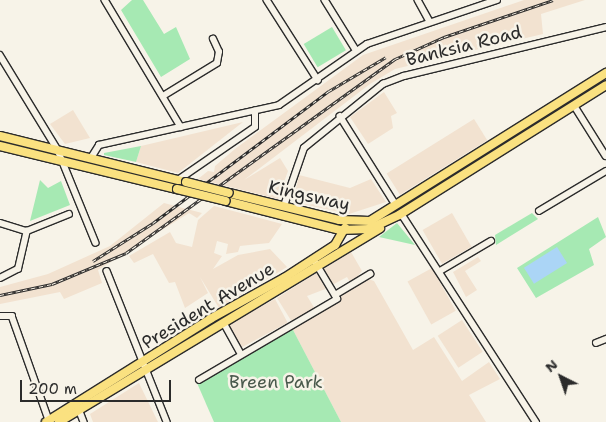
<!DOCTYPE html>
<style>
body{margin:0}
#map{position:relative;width:606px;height:422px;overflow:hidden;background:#f7f3e8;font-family:"Shantell Sans",sans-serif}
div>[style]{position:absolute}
.built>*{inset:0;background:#f2e2d0;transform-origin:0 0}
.green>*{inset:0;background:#a6e9b3;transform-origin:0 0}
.water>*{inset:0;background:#abd5f6;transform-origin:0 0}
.roads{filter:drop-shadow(1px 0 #2b2b2b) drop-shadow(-1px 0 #2b2b2b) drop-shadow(0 1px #2b2b2b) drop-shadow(0 -1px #2b2b2b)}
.minor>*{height:5.5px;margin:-2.75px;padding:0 2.75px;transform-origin:2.75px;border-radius:2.75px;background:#f7f3e8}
.major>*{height:8px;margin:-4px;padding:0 4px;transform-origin:4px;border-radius:4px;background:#fae180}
.rail>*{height:3px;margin-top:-1.5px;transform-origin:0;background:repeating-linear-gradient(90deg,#f7f3e8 0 4px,#2b2b2b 0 8px);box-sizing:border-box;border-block:1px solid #2b2b2b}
.bridges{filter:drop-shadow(1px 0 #2b2b2b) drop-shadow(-1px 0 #2b2b2b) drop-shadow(0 1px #2b2b2b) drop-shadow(0 -1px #2b2b2b)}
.major-bridge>*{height:8px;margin:-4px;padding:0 4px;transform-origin:4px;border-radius:4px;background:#fae180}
span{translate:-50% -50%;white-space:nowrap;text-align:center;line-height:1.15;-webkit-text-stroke:5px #f7f3e8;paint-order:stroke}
.street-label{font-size:18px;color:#2b2b2b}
.park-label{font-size:18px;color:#4a5a4d}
.north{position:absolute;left:536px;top:352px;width:50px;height:50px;-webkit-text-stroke:4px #f7f3e8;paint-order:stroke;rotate:319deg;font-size:14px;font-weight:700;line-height:20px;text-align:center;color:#2b2b2b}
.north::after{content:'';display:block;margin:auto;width:18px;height:22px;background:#2b2b2b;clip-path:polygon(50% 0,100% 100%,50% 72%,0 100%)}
.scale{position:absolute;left:20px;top:380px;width:151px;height:22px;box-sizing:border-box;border:2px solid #2b2b2b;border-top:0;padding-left:6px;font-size:15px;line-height:18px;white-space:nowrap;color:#2b2b2b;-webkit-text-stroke:4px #f7f3e8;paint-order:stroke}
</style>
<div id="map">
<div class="built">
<i style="clip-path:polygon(524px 0,585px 0,541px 14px,543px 34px,395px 69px,370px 84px,244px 180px,280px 158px,288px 171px,278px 199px,198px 179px,208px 171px,214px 172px,215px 166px,235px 149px,363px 55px)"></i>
<i style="clip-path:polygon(384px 92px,397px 113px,391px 116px,393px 128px,368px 144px,350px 117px)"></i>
<i style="clip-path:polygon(73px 110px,90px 138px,65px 144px,50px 124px)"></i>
<i style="left:474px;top:119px;width:25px;height:103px;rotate:58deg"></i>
<i style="clip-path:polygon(243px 122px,178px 173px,136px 162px,141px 146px)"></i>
<i style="clip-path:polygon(299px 175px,350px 188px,371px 179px,386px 202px,349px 214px,293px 202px)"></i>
<i style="clip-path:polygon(164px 203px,202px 213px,197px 218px,189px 213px,98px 270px,102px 283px,64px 299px,60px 292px,0 304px,0 287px,48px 274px,110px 246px)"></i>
<i style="clip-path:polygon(214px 206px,282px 224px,269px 243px,240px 246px,238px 252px,226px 254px,228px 244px,217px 241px,214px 253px,222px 256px,213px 269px,238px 255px,270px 249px,287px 267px,219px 308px,200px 277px,208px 293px,185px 308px,175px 282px,169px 283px,153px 254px,134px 263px,129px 256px,170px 232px,176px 243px,192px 247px,198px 220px)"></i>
<i style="left:452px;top:213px;width:39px;height:34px;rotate:60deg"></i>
<i style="clip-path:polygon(351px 252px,362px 271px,351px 284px,347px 277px,332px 285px,322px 270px)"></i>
<i style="clip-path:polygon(478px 257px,481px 261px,465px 271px,477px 290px,466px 297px,453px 272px)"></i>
<i style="left:432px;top:268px;width:49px;height:28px;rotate:61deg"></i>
<i style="clip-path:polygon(318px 272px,328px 288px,307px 296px,315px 309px,292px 322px,277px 298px)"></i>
<i style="clip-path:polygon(368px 279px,374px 281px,413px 350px,434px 337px,462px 381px,489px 362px,500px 379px,469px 395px,486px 422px,341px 422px,292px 328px)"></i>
<i style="left:275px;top:299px;width:27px;height:54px;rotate:62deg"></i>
<i style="left:462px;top:320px;width:38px;height:29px;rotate:57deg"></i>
<i style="clip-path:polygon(139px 383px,158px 422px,93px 422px,90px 414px)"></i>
</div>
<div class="green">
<i style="clip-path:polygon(132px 0,143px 0,164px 34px,176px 27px,190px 59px,161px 77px,121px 10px)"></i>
<i style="left:332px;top:27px;width:27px;height:33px;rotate:59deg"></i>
<i style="clip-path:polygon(141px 146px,136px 162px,104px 155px,104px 153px)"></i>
<i style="clip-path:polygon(40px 180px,48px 188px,61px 181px,70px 205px,30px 221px)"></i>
<i style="clip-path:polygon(532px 213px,538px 219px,496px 245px,495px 235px)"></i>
<i style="clip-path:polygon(598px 217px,606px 237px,589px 249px,594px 265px,536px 298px,517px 268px)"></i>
<i style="clip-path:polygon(397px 223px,415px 245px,379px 237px)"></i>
<i style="clip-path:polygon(292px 328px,341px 422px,214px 422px,197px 383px)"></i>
</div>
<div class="water">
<i style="left:557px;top:247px;width:19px;height:39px;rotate:58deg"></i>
</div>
<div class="roads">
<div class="minor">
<i style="left:105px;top:0;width:148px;rotate:59.1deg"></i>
<i style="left:267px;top:0;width:95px;rotate:57.5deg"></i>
<i style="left:325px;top:0;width:59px;rotate:58.2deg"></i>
<i style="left:418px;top:0;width:25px;rotate:61deg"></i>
<i style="left:0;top:55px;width:111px;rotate:58.6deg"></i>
<i style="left:58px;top:150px;width:100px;rotate:67.8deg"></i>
<i style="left:163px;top:96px;width:63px;rotate:-31.4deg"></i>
<i style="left:217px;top:63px;width:11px;rotate:-80deg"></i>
<i style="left:219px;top:52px;width:14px;rotate:-115deg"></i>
<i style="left:574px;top:105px;width:60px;rotate:57.9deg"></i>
<i style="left:340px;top:116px;width:105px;rotate:57.8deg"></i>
<i style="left:91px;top:158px;width:15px;rotate:-58deg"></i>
<i style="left:99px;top:145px;width:184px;rotate:-12.5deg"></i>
<i style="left:279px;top:105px;width:107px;rotate:-34.7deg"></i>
<i style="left:367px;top:44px;width:137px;rotate:-18.7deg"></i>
<i style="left:178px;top:180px;width:93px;rotate:-34.5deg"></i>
<i style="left:255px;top:127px;width:16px;rotate:-90deg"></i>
<i style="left:284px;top:206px;width:61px;rotate:-71deg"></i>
<i style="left:304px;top:148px;width:102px;rotate:-39deg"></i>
<i style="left:383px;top:84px;width:22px;rotate:-21deg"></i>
<i style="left:404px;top:76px;width:208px;rotate:-13.6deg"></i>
<i style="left:539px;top:211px;width:78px;rotate:-30.8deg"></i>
<i style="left:401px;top:213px;width:249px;rotate:57.1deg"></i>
<i style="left:0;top:223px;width:28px;rotate:17deg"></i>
<i style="left:27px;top:231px;width:45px;rotate:-22deg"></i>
<i style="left:107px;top:271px;width:162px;rotate:68.3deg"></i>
<i style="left:440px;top:271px;width:59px;rotate:-30.5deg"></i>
<i style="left:0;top:278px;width:20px;rotate:-27deg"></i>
<i style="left:18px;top:269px;width:39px;rotate:-77deg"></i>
<i style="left:335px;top:295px;width:41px;rotate:-31deg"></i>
<i style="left:0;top:316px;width:12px"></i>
<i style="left:12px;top:316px;width:110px;rotate:70.4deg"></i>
<i style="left:224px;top:323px;width:35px;rotate:61deg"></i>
<i style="left:596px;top:343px;width:11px;rotate:-22deg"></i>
<i style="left:199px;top:380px;width:160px;rotate:-30.4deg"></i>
<i style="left:337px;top:299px;width:41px;rotate:-121deg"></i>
<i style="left:79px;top:409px;width:14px;rotate:69deg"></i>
</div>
<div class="major">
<i style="left:0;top:136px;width:192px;rotate:13.9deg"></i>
<i style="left:0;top:146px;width:182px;rotate:13.7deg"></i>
<i style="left:229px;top:193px;width:113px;rotate:13.8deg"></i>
<i style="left:339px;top:220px;width:31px;rotate:2deg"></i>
<i style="left:370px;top:221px;width:279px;rotate:-32.1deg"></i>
<i style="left:226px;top:201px;width:118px;rotate:14.3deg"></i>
<i style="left:340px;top:230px;width:29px;rotate:-2deg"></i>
<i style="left:369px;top:229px;width:33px;rotate:-25deg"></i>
<i style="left:399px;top:215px;width:244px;rotate:-32.1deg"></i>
<i style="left:46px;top:422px;width:194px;rotate:-32.1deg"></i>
<i style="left:210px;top:319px;width:85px;rotate:-29deg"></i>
<i style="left:284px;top:278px;width:61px;rotate:-32.9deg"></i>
<i style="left:335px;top:245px;width:20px;rotate:-60deg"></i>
<i style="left:59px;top:422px;width:375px;rotate:-31.1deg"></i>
</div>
</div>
<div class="rail">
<i style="left:93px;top:261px;width:71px;rotate:-32.3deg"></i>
<i style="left:153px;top:223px;width:220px;rotate:-36.9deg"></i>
<i style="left:329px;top:91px;width:66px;rotate:-30.8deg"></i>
<i style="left:0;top:295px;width:53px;rotate:-11.9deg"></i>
<i style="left:52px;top:284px;width:80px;rotate:-22.7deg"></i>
<i style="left:126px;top:253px;width:332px;rotate:-35.8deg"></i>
<i style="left:395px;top:59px;width:54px;rotate:-24.2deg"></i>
<i style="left:444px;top:37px;width:115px;rotate:-18.7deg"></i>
</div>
<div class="bridges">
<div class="major-bridge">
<i style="left:186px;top:182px;width:44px;rotate:14.3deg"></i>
<i style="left:177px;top:189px;width:50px;rotate:13.8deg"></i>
</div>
</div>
<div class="street-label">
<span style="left:464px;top:46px;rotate:-14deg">Banksia Road</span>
<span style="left:309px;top:196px;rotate:13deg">Kingsway</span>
<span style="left:208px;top:306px;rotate:-31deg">President Avenue</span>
</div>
<div class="park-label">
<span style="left:276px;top:382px">Breen Park</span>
</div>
<div class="north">N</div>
<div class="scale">200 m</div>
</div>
